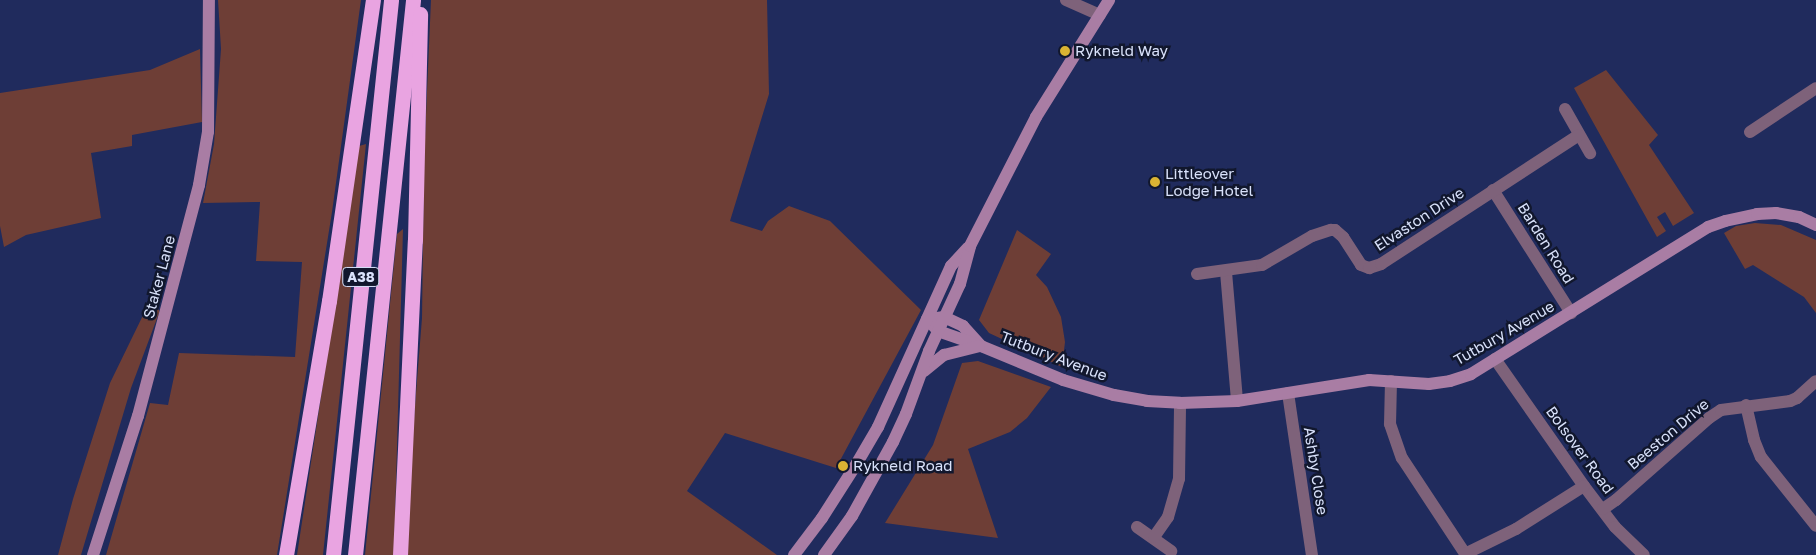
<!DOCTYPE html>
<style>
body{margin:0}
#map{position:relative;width:1816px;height:555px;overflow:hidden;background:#202b5d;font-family:"Golos Text",sans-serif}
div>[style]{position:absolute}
.green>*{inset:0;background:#6e3e36}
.street>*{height:12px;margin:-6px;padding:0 6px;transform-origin:6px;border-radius:6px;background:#7e627a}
.secondary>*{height:12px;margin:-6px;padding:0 6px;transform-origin:6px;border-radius:6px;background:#a97da4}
.highway>*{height:15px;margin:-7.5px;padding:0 7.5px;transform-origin:7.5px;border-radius:7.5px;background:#e9a4e1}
.dots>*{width:14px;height:14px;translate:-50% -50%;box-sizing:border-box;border:2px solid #11172d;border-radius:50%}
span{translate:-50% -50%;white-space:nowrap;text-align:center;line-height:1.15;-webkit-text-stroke:5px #11172d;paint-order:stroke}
.shield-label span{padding:1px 4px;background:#11172d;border:1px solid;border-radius:4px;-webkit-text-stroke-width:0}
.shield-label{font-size:14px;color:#d9e2fb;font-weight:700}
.poi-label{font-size:15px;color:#d9e2fb}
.left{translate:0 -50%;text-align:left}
.street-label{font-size:15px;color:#d9e2fb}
</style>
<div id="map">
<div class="green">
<i style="clip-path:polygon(218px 0,361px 0,332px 212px,277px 555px,106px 555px,150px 403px,168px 405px,179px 353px,295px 357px,302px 262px,256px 261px,260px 202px,203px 203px,214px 144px,221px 49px)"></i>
<i style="clip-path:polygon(431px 0,767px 0,769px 94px,730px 221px,762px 231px,768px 221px,789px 206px,830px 221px,921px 310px,836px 468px,725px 433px,687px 491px,777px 555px,406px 555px,407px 506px,422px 318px,424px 161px)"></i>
<i style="clip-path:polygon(200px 49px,202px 122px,132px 135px,132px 146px,91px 153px,101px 218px,26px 235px,4px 247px,0 226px,0 93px,150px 70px)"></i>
<i style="clip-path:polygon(1606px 70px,1658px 135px,1649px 145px,1694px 213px,1673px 226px,1665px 212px,1657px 217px,1666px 231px,1657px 237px,1574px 88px)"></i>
<i style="clip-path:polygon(366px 144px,323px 555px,297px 555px,359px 146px)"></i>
<i style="clip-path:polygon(1755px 223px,1781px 225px,1816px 240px,1816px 313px,1804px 297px,1753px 265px,1745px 269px,1724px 233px,1736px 226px)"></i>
<i style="clip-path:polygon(403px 229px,394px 555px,365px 555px,397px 234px)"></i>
<i style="clip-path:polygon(1017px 230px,1051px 254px,1036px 275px,1047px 287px,1061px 317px,1065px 342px,1062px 367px,989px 333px,979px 320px)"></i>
<i style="clip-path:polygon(149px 303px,159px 310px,159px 313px,131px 388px,81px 555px,58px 555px,73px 499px,110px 383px)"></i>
<i style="clip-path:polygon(978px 361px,1051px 387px,1027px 418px,1010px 432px,968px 449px,998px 538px,885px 523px,933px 445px,962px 363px)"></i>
</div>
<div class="street">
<i style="left:1066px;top:0;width:37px;rotate:24deg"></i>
<i style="left:1565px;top:109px;width:51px;rotate:60.4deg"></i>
<i style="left:1750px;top:132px;width:79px;rotate:-33.7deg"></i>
<i style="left:1493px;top:190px;width:146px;rotate:57.6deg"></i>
<i style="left:1226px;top:272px;width:129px;rotate:85.1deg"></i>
<i style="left:1197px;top:274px;width:66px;rotate:-7.9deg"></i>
<i style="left:1262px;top:265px;width:58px;rotate:-30.1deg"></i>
<i style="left:1312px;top:236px;width:20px;rotate:-18deg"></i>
<i style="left:1331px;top:230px;width:4px"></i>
<i style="left:1335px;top:230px;width:11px;rotate:41deg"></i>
<i style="left:1343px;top:237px;width:33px;rotate:57deg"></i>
<i style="left:1361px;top:265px;width:9px;rotate:21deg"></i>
<i style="left:1369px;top:268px;width:13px;rotate:-18deg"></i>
<i style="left:1381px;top:264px;width:236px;rotate:-33.1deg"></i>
<i style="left:1495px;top:359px;width:155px;rotate:55deg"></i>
<i style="left:1584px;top:486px;width:51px;rotate:52.9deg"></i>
<i style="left:1615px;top:527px;width:40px;rotate:44deg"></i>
<i style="left:1391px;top:381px;width:43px;rotate:91.3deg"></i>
<i style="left:1390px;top:424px;width:36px;rotate:71deg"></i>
<i style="left:1402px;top:458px;width:116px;rotate:56.6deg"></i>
<i style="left:1288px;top:393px;width:164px;rotate:81.6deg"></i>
<i style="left:1746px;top:405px;width:36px;rotate:77deg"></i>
<i style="left:1754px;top:440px;width:18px;rotate:68deg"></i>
<i style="left:1761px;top:457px;width:88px;rotate:51.4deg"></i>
<i style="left:1603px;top:509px;width:16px;rotate:-35deg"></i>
<i style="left:1616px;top:500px;width:124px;rotate:-41.4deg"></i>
<i style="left:1709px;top:418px;width:14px;rotate:-34deg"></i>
<i style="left:1721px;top:410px;width:70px;rotate:-7.4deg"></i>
<i style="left:1790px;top:401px;width:8px;rotate:-23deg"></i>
<i style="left:1797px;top:398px;width:25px;rotate:-42deg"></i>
<i style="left:1137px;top:527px;width:42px;rotate:35.2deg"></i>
<i style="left:1154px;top:537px;width:24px;rotate:-55deg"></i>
<i style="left:1168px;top:517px;width:40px;rotate:-74deg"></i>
<i style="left:1179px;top:479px;width:76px;rotate:-89.2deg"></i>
<i style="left:1465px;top:554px;width:57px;rotate:-26.1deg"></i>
<i style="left:1516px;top:529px;width:80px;rotate:-32.3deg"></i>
</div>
<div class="secondary">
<i style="left:937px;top:318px;width:7px;rotate:-8deg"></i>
<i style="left:944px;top:317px;width:21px;rotate:25deg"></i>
<i style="left:963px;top:326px;width:27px;rotate:48deg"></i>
<i style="left:927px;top:319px;width:16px;rotate:47deg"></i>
<i style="left:938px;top:331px;width:46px;rotate:19.2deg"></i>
<i style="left:981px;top:346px;width:89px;rotate:22.5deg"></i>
<i style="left:1063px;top:380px;width:53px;rotate:16.4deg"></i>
<i style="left:1114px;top:395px;width:34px;rotate:10deg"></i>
<i style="left:1147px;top:401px;width:33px;rotate:3deg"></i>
<i style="left:1180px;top:403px;width:57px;rotate:-2deg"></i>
<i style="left:1237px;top:401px;width:134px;rotate:-9deg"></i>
<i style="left:1369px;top:380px;width:60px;rotate:3.8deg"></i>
<i style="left:1429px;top:384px;width:21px;rotate:-8deg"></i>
<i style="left:1450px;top:381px;width:22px;rotate:-18deg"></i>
<i style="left:1471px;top:374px;width:279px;rotate:-31.8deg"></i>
<i style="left:1708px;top:227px;width:18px;rotate:-19deg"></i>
<i style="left:1725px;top:221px;width:33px;rotate:-12deg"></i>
<i style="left:1757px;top:214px;width:19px;rotate:-3deg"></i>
<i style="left:1776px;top:213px;width:23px;rotate:10deg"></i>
<i style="left:1799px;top:217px;width:19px;rotate:25deg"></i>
<i style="left:924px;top:371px;width:26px;rotate:-39deg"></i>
<i style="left:944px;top:355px;width:36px;rotate:-14deg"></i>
<i style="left:93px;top:555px;width:146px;rotate:-72.1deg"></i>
<i style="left:138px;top:416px;width:239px;rotate:-75.2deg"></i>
<i style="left:199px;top:185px;width:54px;rotate:-80.4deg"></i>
<i style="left:208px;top:132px;width:132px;rotate:-89.6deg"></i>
<i style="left:794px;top:555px;width:46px;rotate:-52.9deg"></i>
<i style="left:822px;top:518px;width:65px;rotate:-57.5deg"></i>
<i style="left:857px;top:463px;width:42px;rotate:-59.7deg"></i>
<i style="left:878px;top:427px;width:177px;rotate:-65.6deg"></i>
<i style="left:951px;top:266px;width:25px;rotate:-47deg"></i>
<i style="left:824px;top:555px;width:48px;rotate:-54.3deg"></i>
<i style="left:852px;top:516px;width:85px;rotate:-61deg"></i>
<i style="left:893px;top:442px;width:31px;rotate:-65deg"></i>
<i style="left:906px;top:414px;width:67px;rotate:-69.9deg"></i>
<i style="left:929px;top:351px;width:74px;rotate:-65.2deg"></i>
<i style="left:960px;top:284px;width:39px;rotate:-75deg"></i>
<i style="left:970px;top:246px;width:145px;rotate:-62.9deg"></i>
<i style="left:1036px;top:117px;width:138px;rotate:-58deg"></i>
</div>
<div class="highway">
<i style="left:286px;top:555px;width:258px;rotate:-80.4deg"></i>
<i style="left:329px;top:301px;width:304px;rotate:-81.7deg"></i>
<i style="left:333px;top:555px;width:558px;rotate:-84.03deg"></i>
<i style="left:355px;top:555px;width:558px;rotate:-84.03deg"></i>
<i style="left:400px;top:555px;width:315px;rotate:-87.3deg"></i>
<i style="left:415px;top:240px;width:226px;rotate:-88.7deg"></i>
</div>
<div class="dots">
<i style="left:1065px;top:51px;background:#dab333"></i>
<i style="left:1155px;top:182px;background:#dab333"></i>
<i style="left:843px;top:466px;background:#dab333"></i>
</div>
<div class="shield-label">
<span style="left:361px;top:277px">A38</span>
</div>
<div class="poi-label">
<span class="left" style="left:1075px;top:51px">Rykneld Way</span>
<span class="left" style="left:1165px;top:182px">Littleover<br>Lodge Hotel</span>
<span class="left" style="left:853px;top:466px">Rykneld Road</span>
</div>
<div class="street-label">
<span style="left:1419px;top:219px;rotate:-33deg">Elvaston Drive</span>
<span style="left:1546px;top:243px;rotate:58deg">Barden Road</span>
<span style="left:159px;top:277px;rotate:-75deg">Staker Lane</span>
<span style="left:1504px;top:333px;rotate:-30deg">Tutbury Avenue</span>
<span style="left:1054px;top:356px;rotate:21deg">Tutbury Avenue</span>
<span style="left:1668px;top:434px;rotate:-40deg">Beeston Drive</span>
<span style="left:1580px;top:450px;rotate:54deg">Bolsover Road</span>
<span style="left:1316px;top:471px;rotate:81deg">Ashby Close</span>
</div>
</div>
